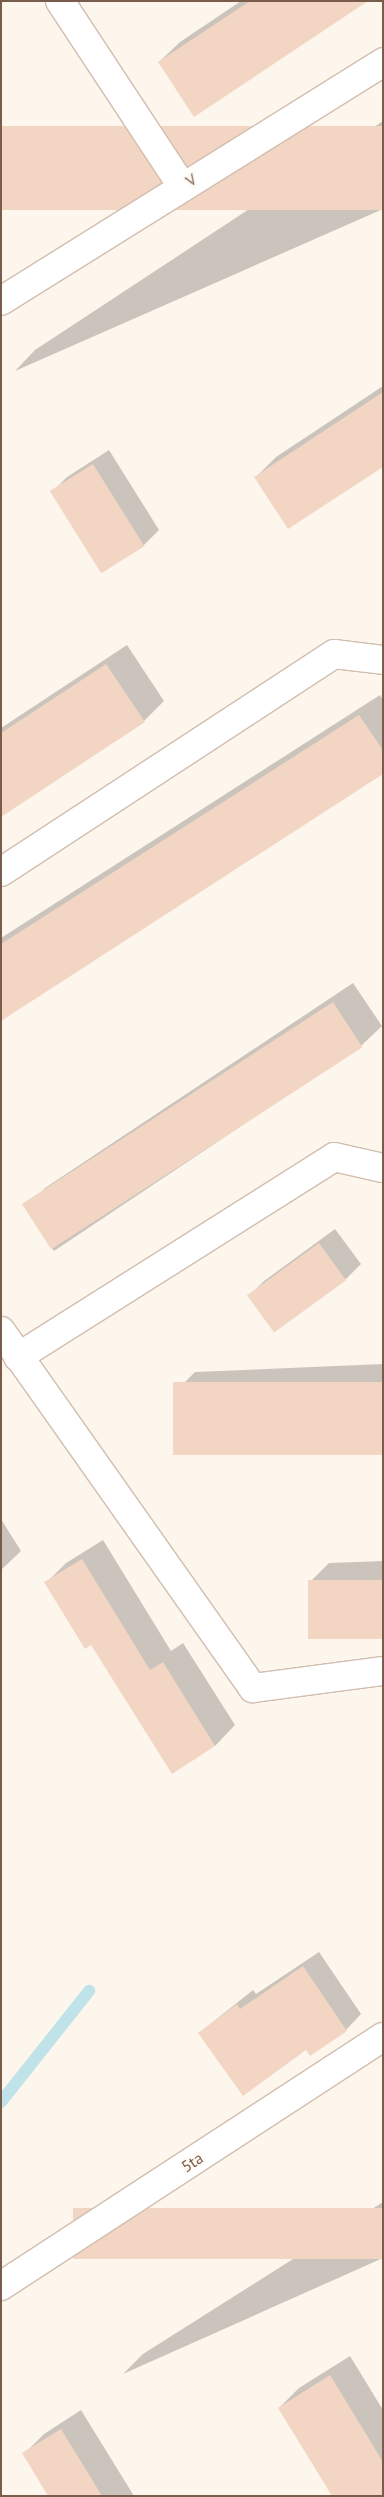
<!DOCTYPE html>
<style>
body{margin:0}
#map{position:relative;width:384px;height:2497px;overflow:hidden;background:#fdf6ec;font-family:"PT Sans",sans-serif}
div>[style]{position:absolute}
.shadow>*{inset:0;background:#0003}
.stream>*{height:12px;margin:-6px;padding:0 6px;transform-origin:6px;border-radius:6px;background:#bfe3e8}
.building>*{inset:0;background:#f3d5c3;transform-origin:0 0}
.roads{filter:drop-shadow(1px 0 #d1beb0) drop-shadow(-1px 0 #d1beb0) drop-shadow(0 1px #d1beb0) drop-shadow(0 -1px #d1beb0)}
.minor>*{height:28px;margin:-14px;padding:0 14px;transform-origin:14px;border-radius:14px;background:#fff}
span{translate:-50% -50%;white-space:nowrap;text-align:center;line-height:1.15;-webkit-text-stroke:4.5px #fffaf3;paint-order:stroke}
.street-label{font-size:16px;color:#7a5c4d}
.frame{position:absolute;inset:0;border:2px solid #7a5c4d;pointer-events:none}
</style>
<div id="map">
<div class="shadow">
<i style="clip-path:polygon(241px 1px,366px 1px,159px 62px,180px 42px)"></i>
<i style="clip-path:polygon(383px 121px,383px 209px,15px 371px,35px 350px)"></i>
<i style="clip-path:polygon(1px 139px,30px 182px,1px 207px)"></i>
<i style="clip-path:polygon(383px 386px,383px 465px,256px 477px,276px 457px)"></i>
<i style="clip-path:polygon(109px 450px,159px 530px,144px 545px,103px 572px,52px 492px,67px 477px)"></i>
<i style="clip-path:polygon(127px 645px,164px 701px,144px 721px,1px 816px,1px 728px)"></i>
<i style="clip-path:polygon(380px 695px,383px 700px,383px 773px,1px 1019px,1px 938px)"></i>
<i style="clip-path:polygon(353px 983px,382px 1026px,361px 1046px,54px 1251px,25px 1208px,45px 1188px)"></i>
<i style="clip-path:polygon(335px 1229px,361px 1264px,346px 1279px,275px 1331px,249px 1296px,264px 1281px)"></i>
<i style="clip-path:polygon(383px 1364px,383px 1453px,175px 1392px,195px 1372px)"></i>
<i style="clip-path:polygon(1px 1519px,21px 1551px,1px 1570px)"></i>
<i style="clip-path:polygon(103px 1540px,171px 1651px,183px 1643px,235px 1725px,215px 1746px,92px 1643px,46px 1583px,66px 1563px)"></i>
<i style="clip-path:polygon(383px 1561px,383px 1638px,309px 1583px,329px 1563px)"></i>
<i style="clip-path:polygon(319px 1952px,361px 2014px,346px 2030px,199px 2033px,253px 1990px,256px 1994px)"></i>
<i style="clip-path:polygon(383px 2202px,383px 2258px,123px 2374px,143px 2354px)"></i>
<i style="clip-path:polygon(350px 2356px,383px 2410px,383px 2494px,279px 2408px,299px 2388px)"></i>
<i style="clip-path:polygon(81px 2410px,134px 2496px,50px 2496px,24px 2454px,44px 2434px)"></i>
</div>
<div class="stream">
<i style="left:1px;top:2102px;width:142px;rotate:-51.6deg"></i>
</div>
<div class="building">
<i style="clip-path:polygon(250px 1px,368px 1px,194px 117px,158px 62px)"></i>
<i style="left:383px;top:126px;width:84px;height:443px;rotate:90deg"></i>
<i style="clip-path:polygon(383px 392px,383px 467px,288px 529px,254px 477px)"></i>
<i style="left:93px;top:464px;width:97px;height:51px;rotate:58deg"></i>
<i style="clip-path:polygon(106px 664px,145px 722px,1px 817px,1px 733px)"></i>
<i style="clip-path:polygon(359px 715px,383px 750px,383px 774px,1px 1021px,1px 944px)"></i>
<i style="left:333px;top:1002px;width:54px;height:371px;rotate:57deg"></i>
<i style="left:319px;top:1243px;width:46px;height:89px;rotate:54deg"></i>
<i style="left:383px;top:1382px;width:73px;height:210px;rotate:90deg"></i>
<i style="clip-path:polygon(82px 1559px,150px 1670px,163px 1662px,215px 1746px,172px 1774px,91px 1645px,85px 1649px,44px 1582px)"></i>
<i style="left:383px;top:1580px;width:59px;height:75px;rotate:90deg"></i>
<i style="clip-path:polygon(303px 1966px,347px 2031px,310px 2056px,306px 2050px,243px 2096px,198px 2033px,237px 2004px,240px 2009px)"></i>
<i style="left:383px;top:2208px;width:51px;height:310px;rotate:90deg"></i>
<i style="clip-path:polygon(330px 2375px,383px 2462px,383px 2496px,332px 2496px,278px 2408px)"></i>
<i style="clip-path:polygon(61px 2429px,102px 2496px,48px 2496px,22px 2453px)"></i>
</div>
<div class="roads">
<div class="minor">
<i style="left:60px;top:1px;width:222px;rotate:56.6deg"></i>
<i style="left:1px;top:301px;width:451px;rotate:-32deg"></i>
<i style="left:1px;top:872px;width:398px;rotate:-33.2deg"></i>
<i style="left:334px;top:654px;width:49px;rotate:7deg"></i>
<i style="left:1px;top:1331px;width:437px;rotate:54.8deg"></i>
<i style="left:253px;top:1688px;width:131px;rotate:-7.5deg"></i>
<i style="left:18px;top:1357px;width:374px;rotate:-32.3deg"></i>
<i style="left:334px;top:1157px;width:50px;rotate:12.7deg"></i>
<i style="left:1px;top:2286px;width:456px;rotate:-33.1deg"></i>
</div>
</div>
<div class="street-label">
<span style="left:191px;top:180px;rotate:-32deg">V</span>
<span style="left:192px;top:2162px;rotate:-33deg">5ta</span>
</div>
<div class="frame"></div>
</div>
